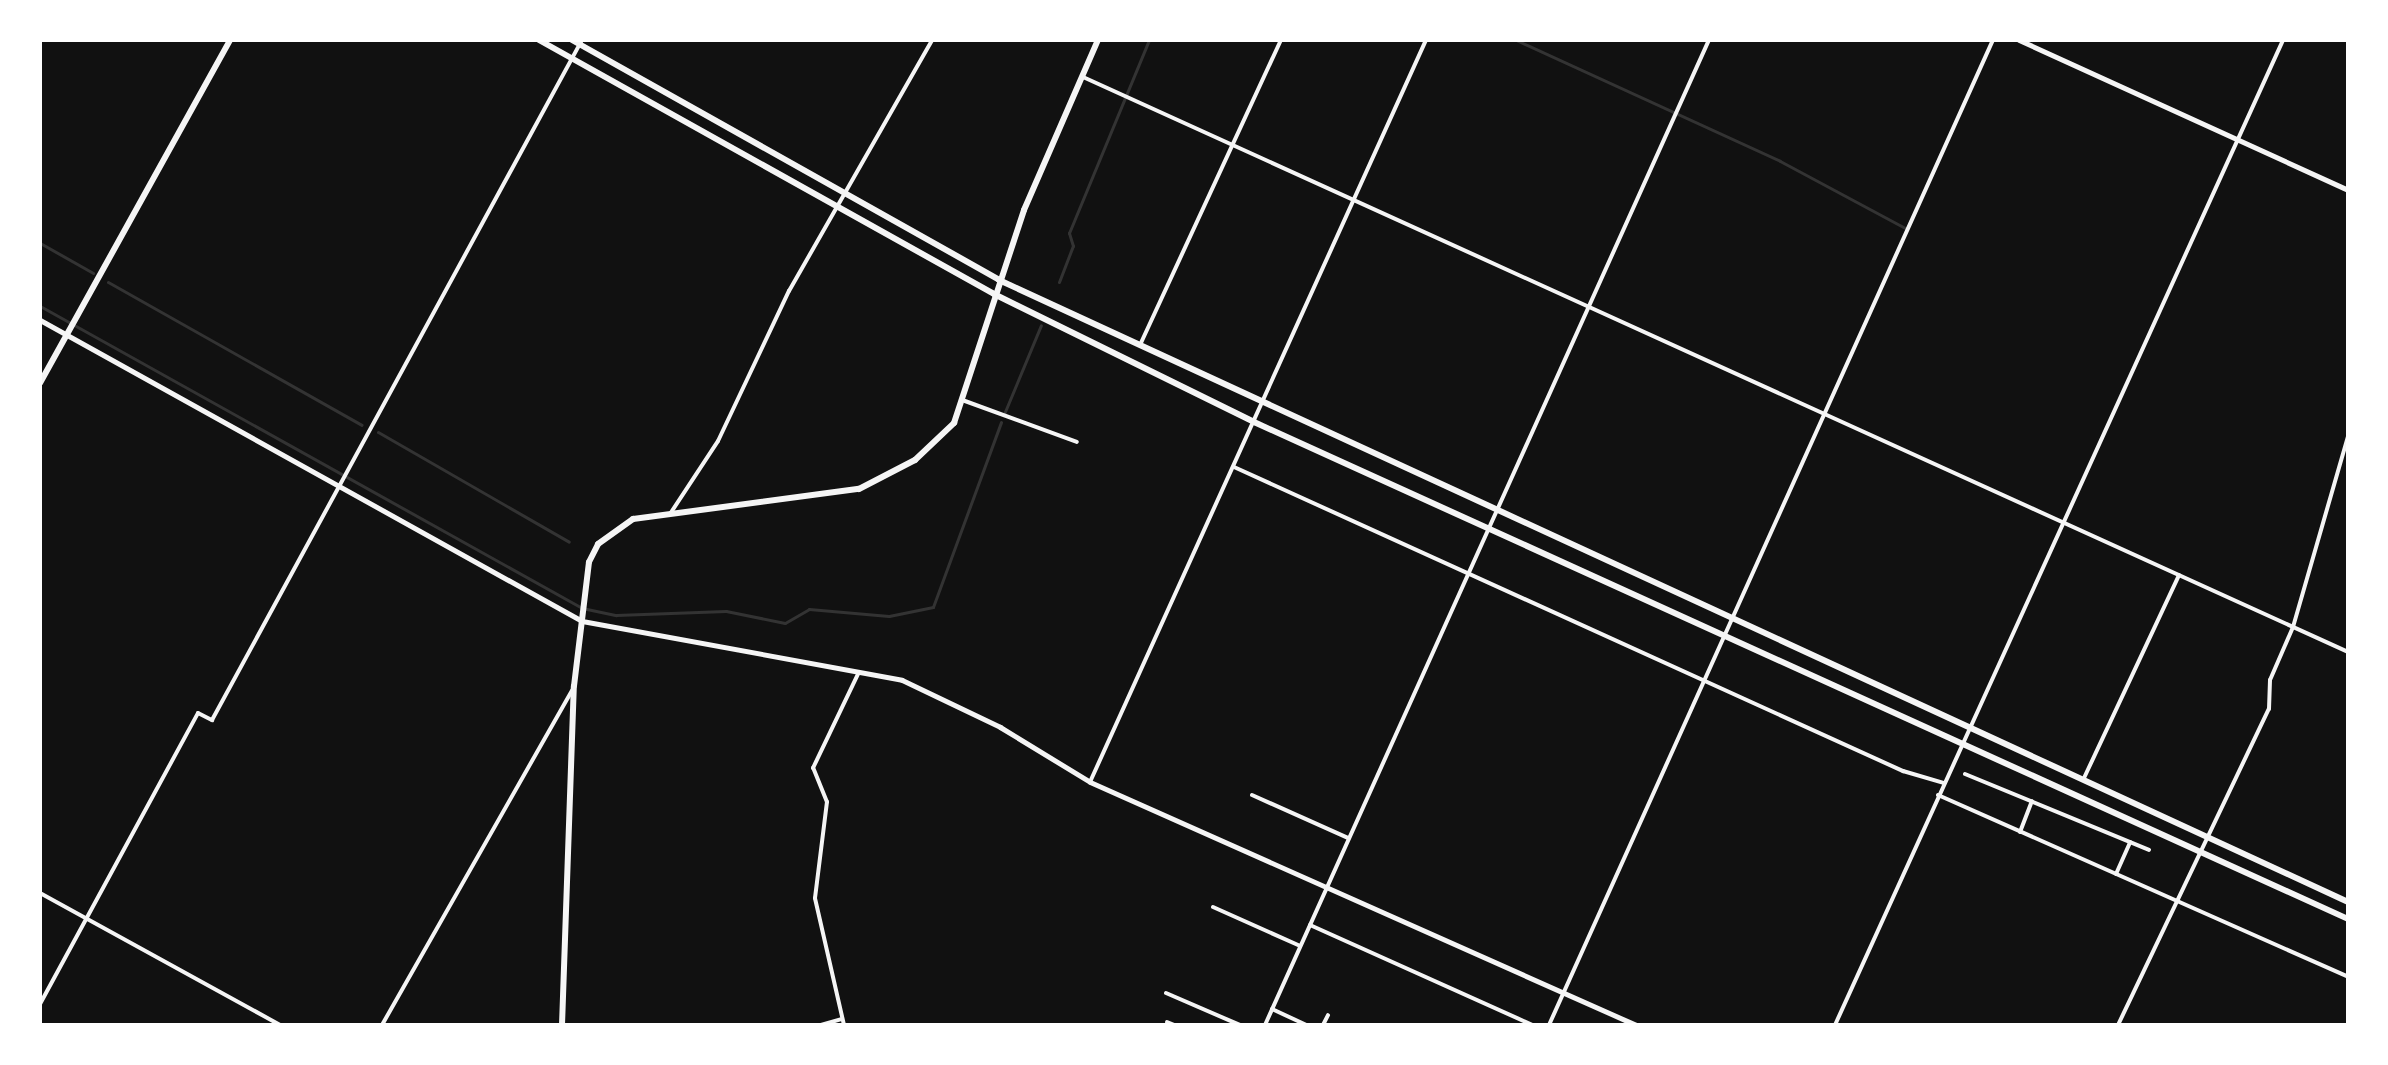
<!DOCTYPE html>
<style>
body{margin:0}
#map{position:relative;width:2388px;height:1065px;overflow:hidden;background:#111;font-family:"DM Sans",sans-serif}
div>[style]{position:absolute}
.stream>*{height:3px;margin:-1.5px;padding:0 1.5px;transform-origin:1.5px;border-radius:1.5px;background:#333}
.minor>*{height:4px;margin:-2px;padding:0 2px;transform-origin:2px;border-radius:2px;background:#f5f5f5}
.tertiary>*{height:5px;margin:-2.5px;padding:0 2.5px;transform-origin:2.5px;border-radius:2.5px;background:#f5f5f5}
.secondary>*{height:6px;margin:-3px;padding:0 3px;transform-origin:3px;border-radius:3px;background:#f5f5f5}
span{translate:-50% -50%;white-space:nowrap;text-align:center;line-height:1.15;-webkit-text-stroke:8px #fff;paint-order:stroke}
.frame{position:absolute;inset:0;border:42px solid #fff;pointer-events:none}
</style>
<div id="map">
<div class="stream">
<i style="left:1516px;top:40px;width:290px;rotate:24.6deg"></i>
<i style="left:1780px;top:161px;width:144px;rotate:28.2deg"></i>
<i style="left:40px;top:243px;width:61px;rotate:29.5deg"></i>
<i style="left:108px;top:282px;width:291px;rotate:29.4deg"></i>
<i style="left:1059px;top:282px;width:39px;rotate:-69deg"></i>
<i style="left:1073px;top:246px;width:14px;rotate:-107deg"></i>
<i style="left:1069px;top:233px;width:209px;rotate:-67.5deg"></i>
<i style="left:40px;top:306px;width:620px;rotate:29.13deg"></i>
<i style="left:582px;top:608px;width:35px;rotate:12deg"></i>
<i style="left:616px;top:615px;width:110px;rotate:-2.1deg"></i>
<i style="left:726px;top:611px;width:60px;rotate:11.5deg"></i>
<i style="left:785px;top:623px;width:28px;rotate:-30deg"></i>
<i style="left:809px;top:609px;width:80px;rotate:5deg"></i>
<i style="left:889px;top:616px;width:45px;rotate:-11.6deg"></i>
<i style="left:933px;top:607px;width:197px;rotate:-69.8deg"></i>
<i style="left:1004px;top:414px;width:96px;rotate:-67.4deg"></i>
<i style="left:378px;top:432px;width:220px;rotate:29.9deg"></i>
</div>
<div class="minor">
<i style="left:1083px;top:77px;width:1390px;rotate:24.44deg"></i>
<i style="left:1140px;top:345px;width:336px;rotate:-65.2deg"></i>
<i style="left:965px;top:401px;width:119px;rotate:20.1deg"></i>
<i style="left:1234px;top:467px;width:735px;rotate:24.44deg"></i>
<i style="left:1903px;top:771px;width:43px;rotate:16.3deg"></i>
<i style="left:670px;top:514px;width:87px;rotate:-56.7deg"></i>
<i style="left:718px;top:441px;width:166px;rotate:-64.7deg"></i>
<i style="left:789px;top:291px;width:289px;rotate:-60.3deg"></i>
<i style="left:1965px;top:774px;width:199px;rotate:22.4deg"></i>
<i style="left:2084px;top:778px;width:224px;rotate:-64.9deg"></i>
<i style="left:1090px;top:782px;width:815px;rotate:-65.64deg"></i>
<i style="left:1252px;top:795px;width:105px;rotate:24.1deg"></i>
<i style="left:1938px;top:795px;width:449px;rotate:23.9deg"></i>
<i style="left:2020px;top:832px;width:33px;rotate:-69deg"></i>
<i style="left:2116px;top:874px;width:35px;rotate:-66deg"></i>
<i style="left:40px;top:893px;width:274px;rotate:28.8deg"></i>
<i style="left:1213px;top:907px;width:95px;rotate:24.1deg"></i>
<i style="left:1310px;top:925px;width:244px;rotate:24.2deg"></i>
<i style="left:1166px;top:993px;width:81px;rotate:23.4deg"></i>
<i style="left:40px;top:1004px;width:331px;rotate:-61.5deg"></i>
<i style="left:198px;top:713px;width:16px;rotate:27deg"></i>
<i style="left:212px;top:720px;width:774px;rotate:-61.45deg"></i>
<i style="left:1272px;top:1009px;width:38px;rotate:25deg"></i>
<i style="left:1167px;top:1022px;width:8px;rotate:23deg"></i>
<i style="left:382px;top:1025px;width:385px;rotate:-60.4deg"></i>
<i style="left:821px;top:1025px;width:22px;rotate:-16deg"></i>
<i style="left:844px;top:1025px;width:130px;rotate:-102.9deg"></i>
<i style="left:815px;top:898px;width:97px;rotate:-82.9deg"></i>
<i style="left:827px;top:802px;width:37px;rotate:-112deg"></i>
<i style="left:813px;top:768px;width:106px;rotate:-64.4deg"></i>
<i style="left:1265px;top:1025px;width:1080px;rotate:-65.74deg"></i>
<i style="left:1323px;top:1025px;width:11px;rotate:-63deg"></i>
<i style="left:1549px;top:1025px;width:1080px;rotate:-65.74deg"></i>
<i style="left:1835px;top:1025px;width:1082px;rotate:-65.54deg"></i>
<i style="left:2118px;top:1025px;width:350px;rotate:-64.5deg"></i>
<i style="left:2269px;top:709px;width:29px;rotate:-88deg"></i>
<i style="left:2270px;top:680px;width:58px;rotate:-66.5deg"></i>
<i style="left:2293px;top:627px;width:198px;rotate:-73.9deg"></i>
</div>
<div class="tertiary">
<i style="left:2019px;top:40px;width:362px;rotate:24.5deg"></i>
<i style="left:40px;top:320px;width:620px;rotate:29.05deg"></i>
<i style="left:582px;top:621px;width:325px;rotate:10.4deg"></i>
<i style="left:902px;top:680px;width:109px;rotate:25.6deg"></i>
<i style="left:1000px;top:727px;width:105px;rotate:31.4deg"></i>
<i style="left:1090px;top:782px;width:598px;rotate:23.99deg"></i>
</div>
<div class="secondary">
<i style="left:539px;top:40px;width:521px;rotate:29.17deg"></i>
<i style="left:994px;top:294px;width:290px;rotate:26.2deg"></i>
<i style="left:1254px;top:422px;width:1202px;rotate:24.43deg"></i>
<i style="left:572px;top:40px;width:490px;rotate:29.3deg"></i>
<i style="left:999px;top:280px;width:1485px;rotate:24.75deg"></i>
<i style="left:40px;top:383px;width:392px;rotate:-61deg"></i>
<i style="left:562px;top:1025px;width:339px;rotate:-88deg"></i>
<i style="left:574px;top:686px;width:125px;rotate:-83.1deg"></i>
<i style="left:589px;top:562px;width:20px;rotate:-63deg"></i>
<i style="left:598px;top:544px;width:43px;rotate:-35.5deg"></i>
<i style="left:633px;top:519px;width:228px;rotate:-7.6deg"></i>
<i style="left:859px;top:489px;width:63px;rotate:-27.4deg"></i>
<i style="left:915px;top:460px;width:54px;rotate:-43.5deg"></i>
<i style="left:954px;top:423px;width:224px;rotate:-71.8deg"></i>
<i style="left:1024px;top:210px;width:185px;rotate:-66.5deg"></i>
</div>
<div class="frame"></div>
</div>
